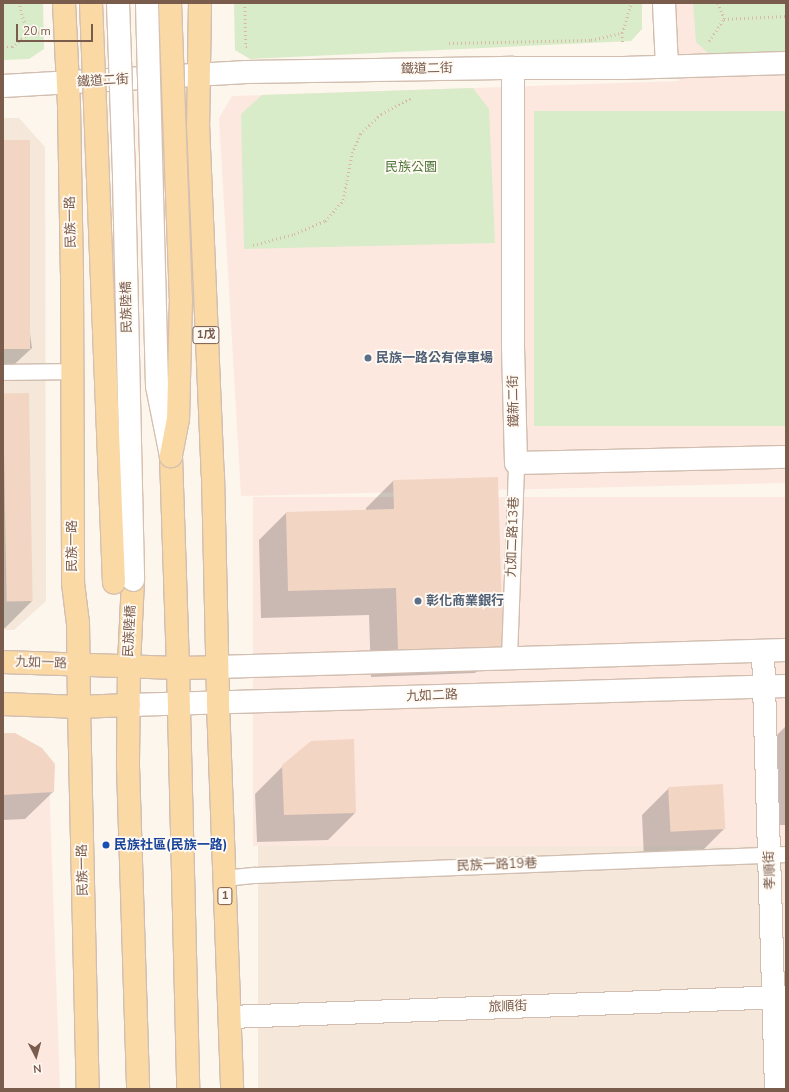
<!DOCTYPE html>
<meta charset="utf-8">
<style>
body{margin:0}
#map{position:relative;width:789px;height:1092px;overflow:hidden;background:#fdf6ec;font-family:"Nunito Sans","Noto Sans TC",sans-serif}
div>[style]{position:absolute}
.residential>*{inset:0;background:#f5e8da;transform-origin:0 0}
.commercial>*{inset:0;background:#fde8e0;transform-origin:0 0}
.green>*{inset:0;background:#d8ecc9;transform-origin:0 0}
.shadow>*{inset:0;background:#0003}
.building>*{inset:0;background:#f3d5c3;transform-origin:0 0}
.path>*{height:2.5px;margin-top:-1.25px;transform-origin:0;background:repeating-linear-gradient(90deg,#d9b8a5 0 1px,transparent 0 4px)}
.roads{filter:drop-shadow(1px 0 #d1beb0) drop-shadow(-1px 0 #d1beb0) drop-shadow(0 1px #d1beb0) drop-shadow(0 -1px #d1beb0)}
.lane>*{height:15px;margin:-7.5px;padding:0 7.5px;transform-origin:7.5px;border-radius:7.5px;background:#fff}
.street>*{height:22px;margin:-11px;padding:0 11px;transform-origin:11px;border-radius:11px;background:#fff}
.secondary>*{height:22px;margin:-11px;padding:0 11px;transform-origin:11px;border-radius:11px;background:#fff}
.primary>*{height:22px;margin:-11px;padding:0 11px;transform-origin:11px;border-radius:11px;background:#fbd9a5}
.bridges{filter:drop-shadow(1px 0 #d6c0b0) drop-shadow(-1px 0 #d6c0b0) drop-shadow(0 1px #d6c0b0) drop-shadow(0 -1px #d6c0b0)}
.secondary-bridge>*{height:22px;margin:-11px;padding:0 11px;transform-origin:11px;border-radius:11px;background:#fff}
.primary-bridge>*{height:22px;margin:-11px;padding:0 11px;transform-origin:11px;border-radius:11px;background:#fbd9a5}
.dots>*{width:11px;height:11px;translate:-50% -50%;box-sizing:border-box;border:2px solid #fffaf3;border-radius:50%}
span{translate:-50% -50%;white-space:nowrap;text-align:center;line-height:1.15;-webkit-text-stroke:3.5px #fffaf3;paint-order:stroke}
.shield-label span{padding:1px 3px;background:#fffaf3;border:1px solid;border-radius:3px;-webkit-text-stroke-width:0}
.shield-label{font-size:12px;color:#7a5c4d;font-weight:700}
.street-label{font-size:13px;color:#7a5c4d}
.park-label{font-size:13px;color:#537a41}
.service-label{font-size:13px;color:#4e5e75;font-weight:700}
.left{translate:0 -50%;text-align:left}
.transit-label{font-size:13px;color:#164399;font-weight:700}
.frame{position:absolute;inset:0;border:4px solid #7a5c4d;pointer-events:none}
.north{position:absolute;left:16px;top:1036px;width:40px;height:40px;-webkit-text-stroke:3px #fffaf3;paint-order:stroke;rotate:174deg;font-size:11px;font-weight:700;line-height:16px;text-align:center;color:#7a5c4d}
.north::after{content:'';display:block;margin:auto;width:14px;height:18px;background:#7a5c4d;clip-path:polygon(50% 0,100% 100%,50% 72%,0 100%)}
.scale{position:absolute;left:16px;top:24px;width:77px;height:18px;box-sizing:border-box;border:2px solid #7a5c4d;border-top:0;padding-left:5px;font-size:12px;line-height:14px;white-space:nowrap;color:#7a5c4d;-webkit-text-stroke:3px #fffaf3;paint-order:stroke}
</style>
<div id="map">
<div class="residential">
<i style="clip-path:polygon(3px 118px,19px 118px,45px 147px,46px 601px,14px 630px,3px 630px)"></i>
<i style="left:786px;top:846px;width:243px;height:528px;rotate:90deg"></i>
</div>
<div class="commercial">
<i style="clip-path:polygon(674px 3px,786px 3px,786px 483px,241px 496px,219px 118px,232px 96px,679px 81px)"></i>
<i style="left:786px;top:497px;width:349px;height:533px;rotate:90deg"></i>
<i style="clip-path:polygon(3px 744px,49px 779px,60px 1089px,3px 1089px)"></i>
</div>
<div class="green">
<i style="clip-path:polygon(3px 3px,43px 3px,44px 49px,29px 59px,3px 60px)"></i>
<i style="clip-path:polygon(234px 3px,642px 3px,642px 29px,631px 41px,250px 59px,235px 50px)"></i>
<i style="clip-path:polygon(693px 3px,786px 3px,786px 55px,712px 57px,696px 42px)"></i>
<i style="clip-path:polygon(473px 88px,489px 109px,495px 243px,244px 249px,241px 114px,262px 95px)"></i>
<i style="left:786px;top:111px;width:315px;height:252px;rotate:90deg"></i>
</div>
<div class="shadow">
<i style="clip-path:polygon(3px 141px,32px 348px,3px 375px)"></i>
<i style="clip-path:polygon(3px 395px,32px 601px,5px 628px,3px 628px)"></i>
<i style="clip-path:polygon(497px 478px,502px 646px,475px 673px,371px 677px,369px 615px,261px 618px,259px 540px,286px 513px,366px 511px,366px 508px,393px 481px)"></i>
<i style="clip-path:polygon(786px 726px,786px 825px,762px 825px,761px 751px)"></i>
<i style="clip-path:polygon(3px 734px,53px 792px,25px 819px,3px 820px)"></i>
<i style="clip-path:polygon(283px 766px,355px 813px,328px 840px,257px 842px,255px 794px)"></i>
<i style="clip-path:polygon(669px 788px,724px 829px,697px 856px,644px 859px,642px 815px)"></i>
</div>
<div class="building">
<i style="left:3px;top:140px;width:27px;height:209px"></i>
<i style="left:29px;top:393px;width:208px;height:26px;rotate:89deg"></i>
<i style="clip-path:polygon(498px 477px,503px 647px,398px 650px,396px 588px,288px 591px,286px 512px,394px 509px,393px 480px)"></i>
<i style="clip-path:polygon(3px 733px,15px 733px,42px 748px,55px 764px,54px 792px,3px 795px)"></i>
<i style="clip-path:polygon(354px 739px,356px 813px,284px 815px,282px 765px,311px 741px)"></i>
<i style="left:723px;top:784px;width:45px;height:55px;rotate:87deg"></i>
</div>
<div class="path">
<i style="left:245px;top:3px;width:44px;rotate:88.7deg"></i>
<i style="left:246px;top:47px;width:2px"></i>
<i style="left:724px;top:19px;width:62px;rotate:-2.8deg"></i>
<i style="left:26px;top:30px;width:9px;rotate:21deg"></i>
<i style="left:34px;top:33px;width:7px;rotate:-8deg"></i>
<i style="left:622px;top:33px;width:11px;rotate:85deg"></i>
<i style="left:709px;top:41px;width:27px;rotate:-56deg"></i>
<i style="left:724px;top:19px;width:17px;rotate:-111deg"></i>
<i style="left:449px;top:43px;width:142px;rotate:-1.2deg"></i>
<i style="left:591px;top:40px;width:32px;rotate:-13deg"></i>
<i style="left:622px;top:33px;width:31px;rotate:-73deg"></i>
<i style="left:3px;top:47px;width:9px"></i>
<i style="left:12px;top:47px;width:17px;rotate:-40deg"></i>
<i style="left:25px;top:36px;width:6px;rotate:-81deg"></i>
<i style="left:26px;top:30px;width:28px;rotate:-105deg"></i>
<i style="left:253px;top:245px;width:42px;rotate:-15deg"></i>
<i style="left:294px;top:234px;width:34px;rotate:-23deg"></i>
<i style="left:325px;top:221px;width:28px;rotate:-49deg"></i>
<i style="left:343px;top:200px;width:48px;rotate:-79.2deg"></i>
<i style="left:352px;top:153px;width:21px;rotate:-67deg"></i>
<i style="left:360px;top:134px;width:29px;rotate:-44deg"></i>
<i style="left:381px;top:114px;width:34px;rotate:-28deg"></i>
</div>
<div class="roads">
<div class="lane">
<i style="left:3px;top:372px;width:68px;rotate:-0.8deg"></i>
<i style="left:509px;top:658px;width:195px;rotate:-87.9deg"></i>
<i style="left:224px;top:878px;width:31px;rotate:-6deg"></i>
<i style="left:255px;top:875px;width:531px;rotate:-2.26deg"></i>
</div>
<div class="street">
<i style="left:664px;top:3px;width:63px;rotate:87.3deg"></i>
<i style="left:513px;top:68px;width:279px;rotate:90deg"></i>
<i style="left:513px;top:347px;width:116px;rotate:88.5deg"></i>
<i style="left:516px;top:463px;width:270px;rotate:-1.3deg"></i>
<i style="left:3px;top:86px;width:244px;rotate:-3.3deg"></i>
<i style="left:247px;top:72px;width:266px;rotate:-0.9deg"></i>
<i style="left:513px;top:68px;width:111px"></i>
<i style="left:624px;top:68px;width:162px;rotate:-1.8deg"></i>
<i style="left:763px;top:651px;width:438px;rotate:88.3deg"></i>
<i style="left:230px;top:1017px;width:556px;rotate:-2.06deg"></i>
</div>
<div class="secondary">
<i style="left:217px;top:667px;width:569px;rotate:-1.71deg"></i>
<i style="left:129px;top:705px;width:657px;rotate:-1.66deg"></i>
</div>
<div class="primary">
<i style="left:64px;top:3px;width:103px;rotate:87.2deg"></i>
<i style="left:69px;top:106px;width:167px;rotate:89deg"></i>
<i style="left:72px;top:273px;width:310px;rotate:89.8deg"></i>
<i style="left:73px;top:583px;width:39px;rotate:83deg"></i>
<i style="left:78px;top:622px;width:85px;rotate:89.3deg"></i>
<i style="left:79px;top:707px;width:382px;rotate:88.7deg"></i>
<i style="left:200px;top:3px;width:121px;rotate:90.9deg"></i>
<i style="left:198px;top:124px;width:351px;rotate:87.6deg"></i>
<i style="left:213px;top:475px;width:228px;rotate:88.7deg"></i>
<i style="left:218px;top:703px;width:386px;rotate:87.9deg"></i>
<i style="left:171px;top:456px;width:212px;rotate:88.1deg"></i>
<i style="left:178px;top:668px;width:421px;rotate:88.6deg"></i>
<i style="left:133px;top:580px;width:86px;rotate:92.7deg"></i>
<i style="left:129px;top:666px;width:100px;rotate:90.6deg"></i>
<i style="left:128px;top:766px;width:323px;rotate:88.2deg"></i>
<i style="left:3px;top:662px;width:175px;rotate:2deg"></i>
<i style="left:178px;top:668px;width:39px;rotate:-1deg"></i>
<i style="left:3px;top:704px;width:76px;rotate:2.3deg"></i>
<i style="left:79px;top:707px;width:50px;rotate:-2.3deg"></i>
</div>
</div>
<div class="bridges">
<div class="secondary-bridge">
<i style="left:118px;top:3px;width:175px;rotate:88deg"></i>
<i style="left:124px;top:178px;width:402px;rotate:88.7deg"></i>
<i style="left:147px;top:3px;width:383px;rotate:88.5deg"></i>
<i style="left:157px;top:386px;width:71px;rotate:78.7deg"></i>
</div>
<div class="primary-bridge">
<i style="left:91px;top:3px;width:580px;rotate:87.73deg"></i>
<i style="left:170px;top:3px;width:295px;rotate:87.9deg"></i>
<i style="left:181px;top:298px;width:121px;rotate:91.4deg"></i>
<i style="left:178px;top:419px;width:38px;rotate:101deg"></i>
</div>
</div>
<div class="dots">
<i style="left:368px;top:358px;background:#5c6f8a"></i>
<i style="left:418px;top:601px;background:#5c6f8a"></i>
<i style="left:106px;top:845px;background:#1a4fb4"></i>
</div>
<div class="shield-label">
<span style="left:206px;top:335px">1戊</span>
<span style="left:225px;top:896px">1</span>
</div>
<div class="street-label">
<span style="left:427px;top:69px;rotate:-1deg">鐵道二街</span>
<span style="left:103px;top:81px;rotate:-3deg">鐵道二街</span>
<span style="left:71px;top:222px;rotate:-91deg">民族一路</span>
<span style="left:127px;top:307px;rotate:-91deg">民族陸橋</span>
<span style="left:514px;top:401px;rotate:-91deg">鐵新二街</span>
<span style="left:513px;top:537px;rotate:-88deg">九如二路13巷</span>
<span style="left:72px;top:546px;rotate:-90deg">民族一路</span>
<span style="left:130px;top:631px;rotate:-87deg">民族陸橋</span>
<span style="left:41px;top:663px;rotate:2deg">九如一路</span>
<span style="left:432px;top:696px;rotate:-2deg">九如二路</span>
<span style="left:497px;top:865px;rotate:-2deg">民族一路19巷</span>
<span style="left:83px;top:870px;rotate:-91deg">民族一路</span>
<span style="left:770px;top:870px;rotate:-92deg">孝順街</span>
<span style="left:508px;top:1007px;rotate:-2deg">旅順街</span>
</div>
<div class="park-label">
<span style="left:411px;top:167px">民族公園</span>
</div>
<div class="service-label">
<span class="left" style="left:376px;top:358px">民族一路公有停車場</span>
<span class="left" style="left:426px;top:601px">彰化商業銀行</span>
</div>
<div class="transit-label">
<span class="left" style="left:114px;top:845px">民族社區(民族一路)</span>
</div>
<div class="frame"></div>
<div class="north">N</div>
<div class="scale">20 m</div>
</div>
